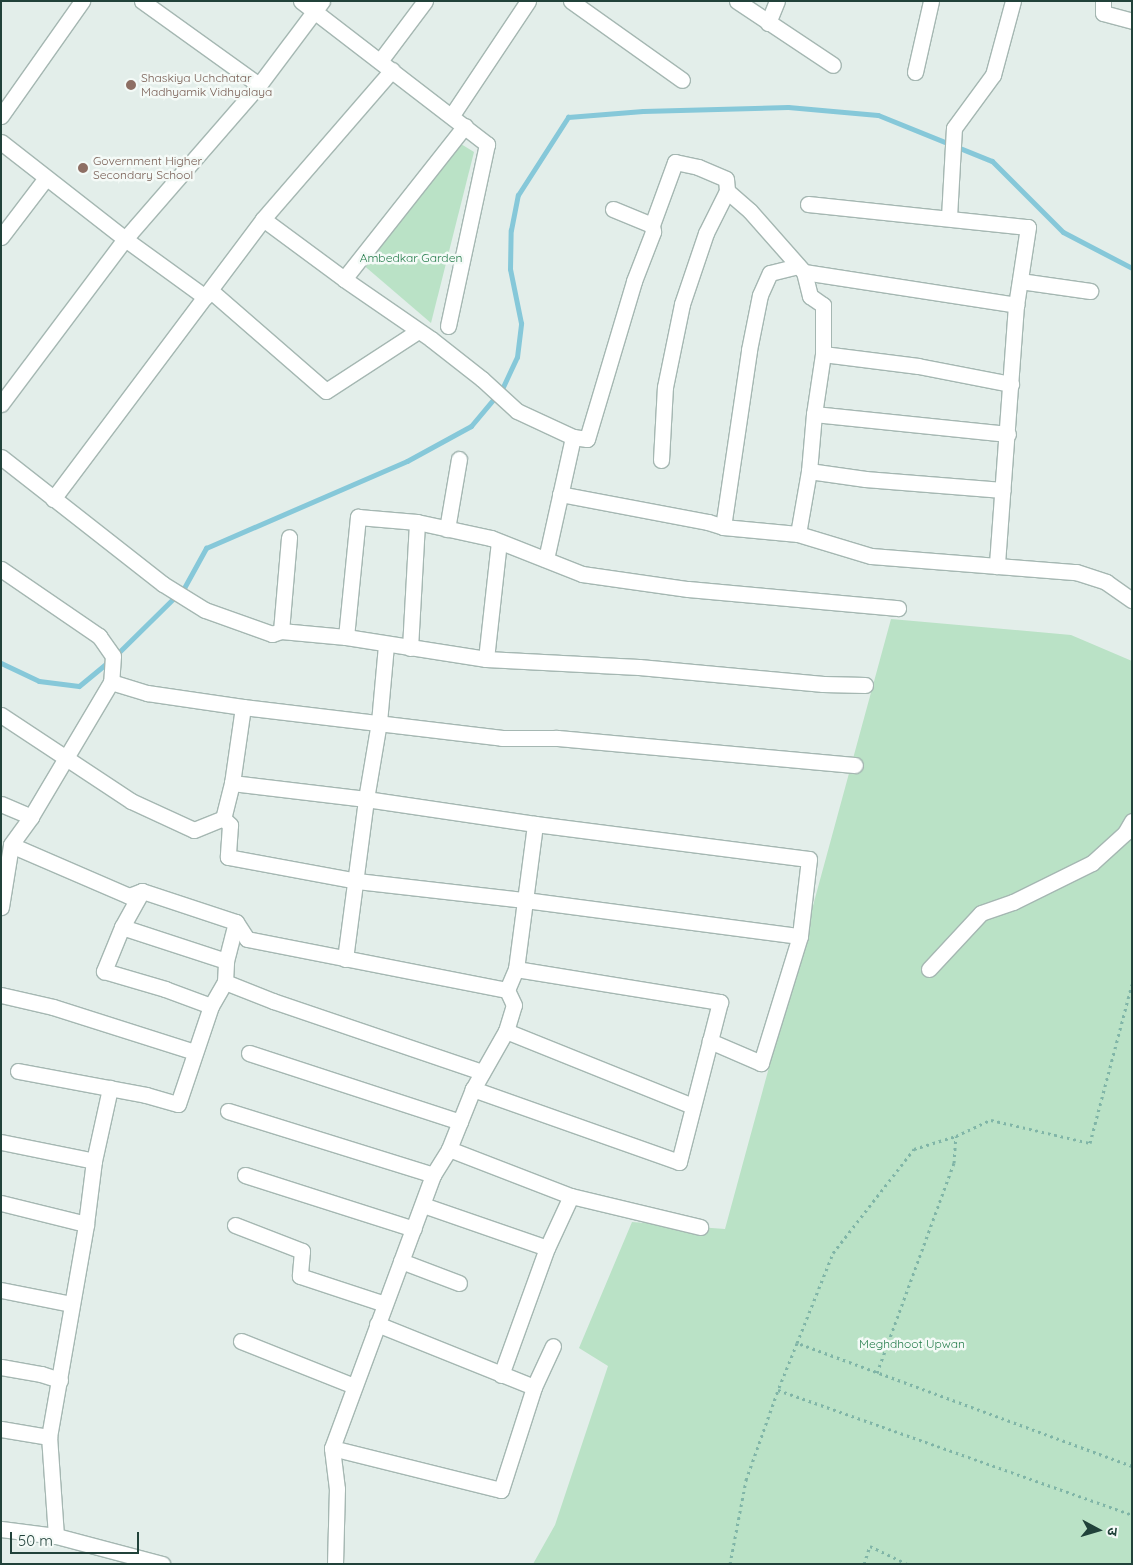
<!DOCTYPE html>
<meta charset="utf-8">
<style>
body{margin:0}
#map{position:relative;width:1133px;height:1565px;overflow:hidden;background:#e3eeea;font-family:Quicksand,"Noto Sans Devanagari",sans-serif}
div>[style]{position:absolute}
.green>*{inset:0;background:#bae2c6}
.stream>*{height:5px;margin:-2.5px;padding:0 2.5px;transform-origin:2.5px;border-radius:2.5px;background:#86c8d9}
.path>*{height:3px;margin-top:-1.5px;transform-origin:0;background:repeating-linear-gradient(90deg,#80b5a7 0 2.5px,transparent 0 6.5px)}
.roads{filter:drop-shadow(1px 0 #a5b7b2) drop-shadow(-1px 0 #a5b7b2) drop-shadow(0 1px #a5b7b2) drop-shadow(0 -1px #a5b7b2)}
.minor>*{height:15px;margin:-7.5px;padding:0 7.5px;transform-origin:7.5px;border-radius:7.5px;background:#fff}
.dots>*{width:14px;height:14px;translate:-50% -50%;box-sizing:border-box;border:2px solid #f4faf7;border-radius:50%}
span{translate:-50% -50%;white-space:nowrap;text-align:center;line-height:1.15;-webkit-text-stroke:5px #f4faf7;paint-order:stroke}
.education-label{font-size:12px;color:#785e54}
.left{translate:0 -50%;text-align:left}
.park-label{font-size:12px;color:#267d4c}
.frame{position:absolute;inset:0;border:2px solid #21423a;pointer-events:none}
.north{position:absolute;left:1073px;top:1505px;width:50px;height:50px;-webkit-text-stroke:4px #f4faf7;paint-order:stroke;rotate:96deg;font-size:14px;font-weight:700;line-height:20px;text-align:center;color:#21423a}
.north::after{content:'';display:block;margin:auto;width:18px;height:22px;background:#21423a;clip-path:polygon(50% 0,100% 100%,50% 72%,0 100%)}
.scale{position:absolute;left:10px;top:1532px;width:129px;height:22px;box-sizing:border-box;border:2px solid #21423a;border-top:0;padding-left:6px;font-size:15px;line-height:18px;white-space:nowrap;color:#21423a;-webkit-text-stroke:4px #f4faf7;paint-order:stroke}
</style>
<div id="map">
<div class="green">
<i style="clip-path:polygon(461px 144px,474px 152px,431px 323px,361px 263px)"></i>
<i style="clip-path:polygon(891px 619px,1071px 635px,1132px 661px,1132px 1564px,533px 1564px,555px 1525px,608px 1366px,579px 1348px,632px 1222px,725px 1229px)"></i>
</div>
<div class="stream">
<i style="left:1px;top:663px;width:42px;rotate:25.3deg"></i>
<i style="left:39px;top:681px;width:40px;rotate:7.1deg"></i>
<i style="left:79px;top:686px;width:44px;rotate:-39.5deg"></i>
<i style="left:113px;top:658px;width:100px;rotate:-44.6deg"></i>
<i style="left:184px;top:588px;width:46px;rotate:-61.2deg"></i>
<i style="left:206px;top:548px;width:219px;rotate:-23.4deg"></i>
<i style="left:407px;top:461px;width:73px;rotate:-28.7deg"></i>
<i style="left:471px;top:426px;width:48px;rotate:-50deg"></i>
<i style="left:502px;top:389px;width:35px;rotate:-65deg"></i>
<i style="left:517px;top:357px;width:34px;rotate:-83deg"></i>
<i style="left:521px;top:323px;width:55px;rotate:-101.5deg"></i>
<i style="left:510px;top:269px;width:39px;rotate:-89deg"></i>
<i style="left:511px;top:230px;width:36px;rotate:-79deg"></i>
<i style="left:518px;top:195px;width:93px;rotate:-57.3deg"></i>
<i style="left:568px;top:117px;width:75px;rotate:-4.6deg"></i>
<i style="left:643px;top:111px;width:145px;rotate:-1.6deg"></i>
<i style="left:788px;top:107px;width:90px;rotate:5.1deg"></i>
<i style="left:878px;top:115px;width:123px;rotate:22deg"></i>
<i style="left:992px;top:161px;width:100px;rotate:45deg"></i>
<i style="left:1063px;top:232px;width:78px;rotate:27.6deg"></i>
</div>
<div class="path">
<i style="left:797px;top:1343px;width:97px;rotate:-68.2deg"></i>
<i style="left:833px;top:1253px;width:132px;rotate:-52.1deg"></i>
<i style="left:914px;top:1149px;width:44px;rotate:-17.2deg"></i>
<i style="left:956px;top:1136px;width:38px;rotate:-25deg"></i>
<i style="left:991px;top:1120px;width:102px;rotate:13.1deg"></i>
<i style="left:1090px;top:1143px;width:164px;rotate:-75.2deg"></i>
<i style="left:877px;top:1373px;width:224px;rotate:-69.9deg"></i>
<i style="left:954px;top:1163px;width:27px;rotate:-86deg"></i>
<i style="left:1132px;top:1466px;width:357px;rotate:-159.8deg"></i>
<i style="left:797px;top:1343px;width:51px;rotate:112deg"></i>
<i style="left:778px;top:1390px;width:375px;rotate:19.4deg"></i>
<i style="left:730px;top:1564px;width:86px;rotate:-79.2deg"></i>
<i style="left:746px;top:1480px;width:96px;rotate:-70.4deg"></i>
<i style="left:864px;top:1564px;width:19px;rotate:-72deg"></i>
<i style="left:870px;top:1546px;width:41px;rotate:25.9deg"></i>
</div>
<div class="roads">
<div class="minor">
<i style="left:142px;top:1px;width:144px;rotate:35.7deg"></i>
<i style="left:301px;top:1px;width:235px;rotate:37.6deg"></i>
<i style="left:487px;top:144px;width:186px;rotate:102.1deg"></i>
<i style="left:571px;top:1px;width:136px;rotate:35.4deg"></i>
<i style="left:737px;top:1px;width:115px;rotate:33.7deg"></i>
<i style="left:1103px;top:1px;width:12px;rotate:90deg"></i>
<i style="left:1103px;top:13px;width:30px;rotate:15deg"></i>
<i style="left:768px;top:23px;width:24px;rotate:-68deg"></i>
<i style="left:380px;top:61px;width:75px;rotate:-53.1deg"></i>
<i style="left:915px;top:72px;width:73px;rotate:-77.3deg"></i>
<i style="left:452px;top:115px;width:137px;rotate:-56.3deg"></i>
<i style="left:1px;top:116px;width:141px;rotate:-54.8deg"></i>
<i style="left:1px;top:142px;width:157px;rotate:38deg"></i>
<i style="left:125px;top:239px;width:99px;rotate:35.9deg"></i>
<i style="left:808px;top:204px;width:221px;rotate:6deg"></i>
<i style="left:1028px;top:227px;width:79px;rotate:98.7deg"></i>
<i style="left:1016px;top:305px;width:262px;rotate:94.2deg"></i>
<i style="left:613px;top:209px;width:42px;rotate:22.3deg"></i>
<i style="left:949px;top:217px;width:89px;rotate:-86.8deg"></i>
<i style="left:954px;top:128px;width:66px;rotate:-53.7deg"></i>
<i style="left:993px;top:75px;width:77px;rotate:-74.9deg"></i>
<i style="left:263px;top:219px;width:101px;rotate:36.5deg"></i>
<i style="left:344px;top:279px;width:106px;rotate:34.6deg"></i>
<i style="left:431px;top:339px;width:65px;rotate:38.1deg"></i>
<i style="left:482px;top:379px;width:47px;rotate:42.4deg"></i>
<i style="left:517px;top:411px;width:62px;rotate:24.9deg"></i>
<i style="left:573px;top:437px;width:14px;rotate:8deg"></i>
<i style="left:587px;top:439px;width:165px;rotate:-73.4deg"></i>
<i style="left:634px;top:281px;width:53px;rotate:-68.8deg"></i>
<i style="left:653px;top:232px;width:7px;rotate:-98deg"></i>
<i style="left:652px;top:225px;width:67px;rotate:-69.9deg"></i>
<i style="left:675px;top:162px;width:24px;rotate:12deg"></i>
<i style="left:698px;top:167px;width:30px;rotate:23deg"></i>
<i style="left:726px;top:179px;width:12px;rotate:85deg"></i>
<i style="left:727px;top:191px;width:30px;rotate:41deg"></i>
<i style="left:750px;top:211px;width:81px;rotate:48.5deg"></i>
<i style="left:804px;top:272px;width:25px;rotate:76deg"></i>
<i style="left:810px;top:296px;width:16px;rotate:35deg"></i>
<i style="left:823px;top:305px;width:49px;rotate:90deg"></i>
<i style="left:823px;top:354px;width:61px;rotate:98.5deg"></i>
<i style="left:814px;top:414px;width:57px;rotate:95deg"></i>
<i style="left:809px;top:471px;width:64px;rotate:99.9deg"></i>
<i style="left:1px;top:237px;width:74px;rotate:-52.7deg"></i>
<i style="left:804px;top:272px;width:215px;rotate:8.8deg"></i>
<i style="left:344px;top:279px;width:195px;rotate:-51.7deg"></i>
<i style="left:1020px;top:281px;width:71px;rotate:8.1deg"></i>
<i style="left:211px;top:291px;width:152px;rotate:41deg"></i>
<i style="left:326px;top:391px;width:110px;rotate:-33.1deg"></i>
<i style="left:823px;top:354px;width:96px;rotate:7.2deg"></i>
<i style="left:918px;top:366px;width:95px;rotate:11deg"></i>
<i style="left:1px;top:404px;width:206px;rotate:-53.1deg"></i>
<i style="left:125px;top:239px;width:204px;rotate:-49deg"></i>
<i style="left:259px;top:85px;width:105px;rotate:-53.1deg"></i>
<i style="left:814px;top:414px;width:195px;rotate:5.9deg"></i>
<i style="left:1px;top:457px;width:206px;rotate:38.1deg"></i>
<i style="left:163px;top:584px;width:49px;rotate:31.8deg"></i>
<i style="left:205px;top:610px;width:71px;rotate:19.7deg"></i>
<i style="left:272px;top:634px;width:9px;rotate:-18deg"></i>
<i style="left:281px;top:631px;width:65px;rotate:5.3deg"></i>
<i style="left:346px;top:637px;width:142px;rotate:8.9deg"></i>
<i style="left:486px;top:659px;width:153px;rotate:3deg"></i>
<i style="left:639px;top:667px;width:185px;rotate:5.3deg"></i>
<i style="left:823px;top:684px;width:42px;rotate:1.4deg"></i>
<i style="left:661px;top:460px;width:73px;rotate:-86.9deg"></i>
<i style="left:665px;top:387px;width:85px;rotate:-78.4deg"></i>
<i style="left:682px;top:304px;width:75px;rotate:-71.3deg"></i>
<i style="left:706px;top:233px;width:47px;rotate:-63.4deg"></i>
<i style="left:809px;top:471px;width:57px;rotate:8.1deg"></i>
<i style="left:865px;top:479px;width:138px;rotate:4.6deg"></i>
<i style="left:560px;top:494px;width:151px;rotate:10.7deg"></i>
<i style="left:708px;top:522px;width:16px;rotate:18deg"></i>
<i style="left:723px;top:527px;width:75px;rotate:5.3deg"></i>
<i style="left:798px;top:534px;width:76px;rotate:16.8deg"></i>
<i style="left:871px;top:556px;width:206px;rotate:4.5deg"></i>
<i style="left:1076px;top:572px;width:32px;rotate:18deg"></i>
<i style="left:1106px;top:582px;width:32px;rotate:35deg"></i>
<i style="left:53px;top:499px;width:350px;rotate:-53.1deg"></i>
<i style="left:263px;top:219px;width:197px;rotate:-49.1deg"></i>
<i style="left:723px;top:527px;width:179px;rotate:-81.6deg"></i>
<i style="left:749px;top:350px;width:56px;rotate:-78.7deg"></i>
<i style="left:760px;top:295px;width:24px;rotate:-66deg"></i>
<i style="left:770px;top:273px;width:29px;rotate:-14deg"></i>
<i style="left:447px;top:529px;width:71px;rotate:-80.3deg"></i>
<i style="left:546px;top:559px;width:125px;rotate:-77.5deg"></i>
<i style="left:1px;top:569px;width:119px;rotate:34.4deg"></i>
<i style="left:99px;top:636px;width:24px;rotate:55deg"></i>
<i style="left:113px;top:656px;width:26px;rotate:94deg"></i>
<i style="left:111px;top:682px;width:157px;rotate:120.7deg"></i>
<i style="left:31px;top:817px;width:34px;rotate:126deg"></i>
<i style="left:11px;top:845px;width:63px;rotate:99.2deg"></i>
<i style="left:281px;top:631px;width:94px;rotate:-85.1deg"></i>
<i style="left:346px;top:637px;width:121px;rotate:-84.3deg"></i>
<i style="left:358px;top:517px;width:59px;rotate:4.8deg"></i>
<i style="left:417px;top:522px;width:76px;rotate:12.2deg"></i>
<i style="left:491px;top:538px;width:98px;rotate:21.6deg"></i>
<i style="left:582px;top:574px;width:107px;rotate:8.1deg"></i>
<i style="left:688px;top:589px;width:211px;rotate:5.2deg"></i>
<i style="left:410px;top:648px;width:126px;rotate:-86.8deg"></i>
<i style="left:486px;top:659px;width:118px;rotate:-83.7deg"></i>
<i style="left:111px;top:682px;width:38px;rotate:17deg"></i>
<i style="left:147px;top:693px;width:97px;rotate:8.3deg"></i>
<i style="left:243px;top:707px;width:261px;rotate:6.8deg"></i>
<i style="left:502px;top:738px;width:55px"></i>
<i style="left:557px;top:738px;width:299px;rotate:5.2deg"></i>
<i style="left:243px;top:707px;width:77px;rotate:98.2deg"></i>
<i style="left:232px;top:783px;width:36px;rotate:104deg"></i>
<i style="left:223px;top:818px;width:10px;rotate:45deg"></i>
<i style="left:230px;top:825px;width:32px;rotate:94deg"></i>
<i style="left:228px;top:857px;width:131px;rotate:10.5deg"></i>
<i style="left:357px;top:881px;width:169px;rotate:6.5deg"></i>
<i style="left:525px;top:900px;width:277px;rotate:7.5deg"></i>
<i style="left:1px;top:715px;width:156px;rotate:33.5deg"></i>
<i style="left:131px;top:801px;width:69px;rotate:24.7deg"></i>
<i style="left:194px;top:830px;width:31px;rotate:-22deg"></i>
<i style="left:232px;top:783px;width:135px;rotate:6.8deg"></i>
<i style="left:366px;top:799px;width:171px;rotate:8.4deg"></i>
<i style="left:535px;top:824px;width:276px;rotate:7.3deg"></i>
<i style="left:809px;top:859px;width:78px;rotate:96.7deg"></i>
<i style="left:800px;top:936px;width:133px;rotate:107.1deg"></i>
<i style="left:761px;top:1063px;width:56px;rotate:-156.7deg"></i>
<i style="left:710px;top:1041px;width:125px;rotate:104.4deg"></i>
<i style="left:679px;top:1162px;width:219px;rotate:-160.5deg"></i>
<i style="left:1px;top:804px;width:33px;rotate:23deg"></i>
<i style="left:11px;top:845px;width:129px;rotate:23.4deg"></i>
<i style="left:129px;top:896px;width:14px;rotate:-21deg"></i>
<i style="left:142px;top:891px;width:99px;rotate:18.3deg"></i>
<i style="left:236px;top:922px;width:20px;rotate:57deg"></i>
<i style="left:247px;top:939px;width:265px;rotate:11.1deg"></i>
<i style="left:142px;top:891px;width:41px;rotate:119.1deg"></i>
<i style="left:122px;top:927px;width:48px;rotate:112.2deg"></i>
<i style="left:104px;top:971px;width:64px;rotate:16.4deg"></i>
<i style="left:165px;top:989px;width:49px;rotate:20.3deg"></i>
<i style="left:122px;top:927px;width:109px;rotate:18.1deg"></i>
<i style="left:345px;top:959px;width:161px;rotate:-82.5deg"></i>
<i style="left:366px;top:799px;width:78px;rotate:-80.4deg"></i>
<i style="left:379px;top:722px;width:77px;rotate:-84.8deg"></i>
<i style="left:516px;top:969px;width:207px;rotate:9.2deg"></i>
<i style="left:720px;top:1002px;width:40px;rotate:104.4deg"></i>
<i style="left:929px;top:969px;width:76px;rotate:-47.1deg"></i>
<i style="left:981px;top:913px;width:34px;rotate:-19deg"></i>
<i style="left:1013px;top:902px;width:88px;rotate:-26.3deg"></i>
<i style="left:1092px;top:863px;width:45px;rotate:-42.3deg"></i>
<i style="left:1125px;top:833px;width:14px;rotate:-60deg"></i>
<i style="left:225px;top:982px;width:52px;rotate:21.6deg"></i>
<i style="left:273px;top:1001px;width:221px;rotate:18.8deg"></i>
<i style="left:1px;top:995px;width:53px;rotate:13deg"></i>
<i style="left:53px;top:1007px;width:149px;rotate:17.6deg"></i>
<i style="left:506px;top:1031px;width:201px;rotate:21.9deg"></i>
<i style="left:249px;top:1053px;width:222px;rotate:18.1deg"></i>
<i style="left:18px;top:1071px;width:130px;rotate:10.6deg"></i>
<i style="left:146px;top:1095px;width:33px;rotate:16deg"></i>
<i style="left:178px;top:1104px;width:103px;rotate:-71.4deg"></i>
<i style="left:211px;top:1006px;width:28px;rotate:-60deg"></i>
<i style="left:225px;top:982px;width:21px;rotate:-87deg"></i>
<i style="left:226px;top:961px;width:40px;rotate:-75.6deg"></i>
<i style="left:228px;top:1111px;width:215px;rotate:17.3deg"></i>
<i style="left:1px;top:1142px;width:95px;rotate:11.5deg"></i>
<i style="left:449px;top:1149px;width:131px;rotate:21.1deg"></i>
<i style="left:571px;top:1196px;width:133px;rotate:13.5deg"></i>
<i style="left:245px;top:1175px;width:177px;rotate:17.7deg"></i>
<i style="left:1px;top:1203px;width:88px;rotate:13.9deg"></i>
<i style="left:423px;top:1205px;width:131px;rotate:19.1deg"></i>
<i style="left:235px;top:1225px;width:72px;rotate:21.2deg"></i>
<i style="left:302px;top:1251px;width:25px;rotate:95deg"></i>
<i style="left:300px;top:1276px;width:89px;rotate:18.2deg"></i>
<i style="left:401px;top:1261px;width:62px;rotate:20.8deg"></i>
<i style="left:1px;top:1290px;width:71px;rotate:11.3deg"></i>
<i style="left:377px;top:1324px;width:169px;rotate:21.9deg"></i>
<i style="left:241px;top:1341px;width:122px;rotate:21.7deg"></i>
<i style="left:1px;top:1367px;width:41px;rotate:9.9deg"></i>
<i style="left:41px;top:1374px;width:20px;rotate:18deg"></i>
<i style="left:501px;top:1375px;width:135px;rotate:-70.1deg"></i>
<i style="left:547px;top:1248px;width:57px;rotate:-65.2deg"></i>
<i style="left:1px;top:1429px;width:49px;rotate:9.5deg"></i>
<i style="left:332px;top:1448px;width:174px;rotate:14deg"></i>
<i style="left:501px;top:1490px;width:108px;rotate:-72.2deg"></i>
<i style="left:534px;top:1387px;width:45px;rotate:-65.1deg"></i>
<i style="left:1px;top:1529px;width:55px;rotate:7.3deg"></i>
<i style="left:56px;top:1536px;width:110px;rotate:14.8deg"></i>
<i style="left:56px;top:1536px;width:99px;rotate:-94deg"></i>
<i style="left:49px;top:1437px;width:216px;rotate:-80.1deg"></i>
<i style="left:86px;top:1224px;width:64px;rotate:-82.8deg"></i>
<i style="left:94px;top:1161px;width:75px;rotate:-77.6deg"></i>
<i style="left:335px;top:1564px;width:75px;rotate:-88.5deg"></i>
<i style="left:337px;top:1489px;width:41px;rotate:-97deg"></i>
<i style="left:332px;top:1448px;width:291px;rotate:-69.7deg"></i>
<i style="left:433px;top:1175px;width:31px;rotate:-58deg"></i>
<i style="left:449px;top:1149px;width:65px;rotate:-68.2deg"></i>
<i style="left:473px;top:1089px;width:67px;rotate:-60.4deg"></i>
<i style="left:506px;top:1031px;width:27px;rotate:-73deg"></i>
<i style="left:514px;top:1005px;width:17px;rotate:-115deg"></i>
<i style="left:507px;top:990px;width:23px;rotate:-67deg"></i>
<i style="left:516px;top:969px;width:146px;rotate:-82.5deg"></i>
</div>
</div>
<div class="dots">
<i style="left:131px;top:85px;background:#8d6e63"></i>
<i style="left:83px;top:168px;background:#8d6e63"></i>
</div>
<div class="education-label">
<span class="left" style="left:141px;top:85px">Shaskiya Uchchatar<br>Madhyamik Vidhyalaya</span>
<span class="left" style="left:93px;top:168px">Government Higher<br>Secondary School</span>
</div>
<div class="park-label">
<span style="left:411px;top:258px">Ambedkar Garden</span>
<span style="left:912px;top:1344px">Meghdhoot Upwan</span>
</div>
<div class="frame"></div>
<div class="north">उ</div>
<div class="scale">50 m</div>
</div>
